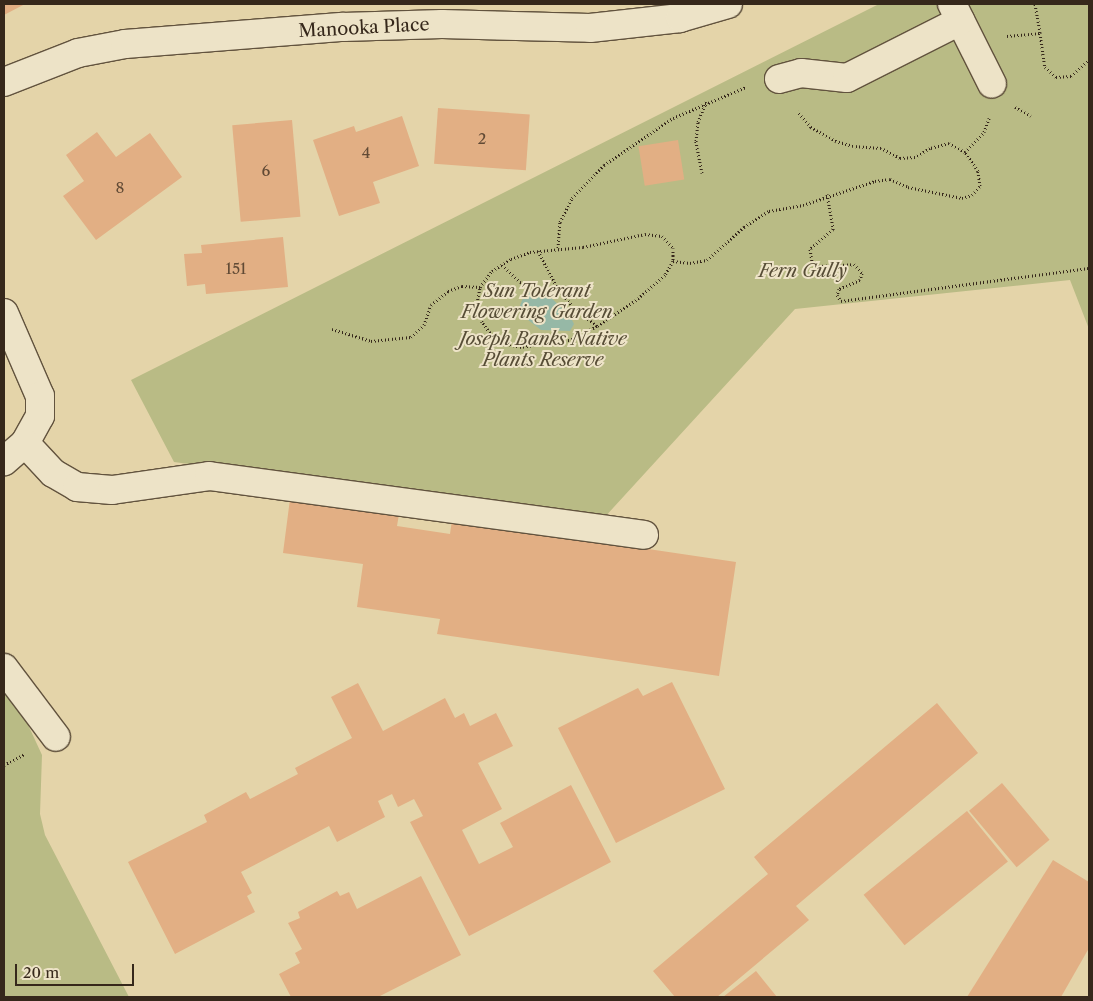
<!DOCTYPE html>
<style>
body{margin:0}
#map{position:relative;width:1093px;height:1001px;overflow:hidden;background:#e4d4a9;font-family:"Libre Caslon Text",serif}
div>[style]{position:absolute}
.green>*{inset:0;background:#b9bb85}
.water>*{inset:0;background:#96b8a6}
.building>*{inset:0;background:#e2af84;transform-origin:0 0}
.path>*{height:3px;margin-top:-1.5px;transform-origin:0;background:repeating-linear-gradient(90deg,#36281b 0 1px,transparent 0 3.5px)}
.roads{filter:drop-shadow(1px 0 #62533e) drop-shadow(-1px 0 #62533e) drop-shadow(0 1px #62533e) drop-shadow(0 -1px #62533e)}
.minor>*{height:28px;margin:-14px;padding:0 14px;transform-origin:14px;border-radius:14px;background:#ede3c7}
span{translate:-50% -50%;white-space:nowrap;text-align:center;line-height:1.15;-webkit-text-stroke:4px #ede3c7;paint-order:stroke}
.number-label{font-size:15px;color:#614a35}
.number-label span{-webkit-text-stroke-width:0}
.street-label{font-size:18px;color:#36281b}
.park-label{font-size:18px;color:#574d36;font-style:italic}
.frame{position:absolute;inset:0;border:5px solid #36281b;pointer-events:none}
.scale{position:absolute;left:15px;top:964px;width:119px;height:22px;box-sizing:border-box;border:2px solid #36281b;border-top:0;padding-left:6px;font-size:15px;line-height:18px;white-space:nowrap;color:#36281b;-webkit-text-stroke:4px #ede3c7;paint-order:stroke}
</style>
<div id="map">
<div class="green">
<i style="clip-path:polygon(879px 4px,1089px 4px,1089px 329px,1070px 280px,795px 309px,603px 519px,174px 462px,131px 380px)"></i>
<i style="clip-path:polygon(4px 691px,24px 716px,42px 755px,40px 814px,45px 835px,129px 997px,4px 997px)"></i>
</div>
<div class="water">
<i style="clip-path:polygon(542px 289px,570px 316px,574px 324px,570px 331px,541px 330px,523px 316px,519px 308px,525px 293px)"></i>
</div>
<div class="building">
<i style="clip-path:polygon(4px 4px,25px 4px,4px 15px)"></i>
<i style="left:438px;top:108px;width:92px;height:56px;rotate:4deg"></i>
<i style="clip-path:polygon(402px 116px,419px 166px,373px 182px,380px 203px,339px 216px,313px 140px,354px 126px,356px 132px)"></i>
<i style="left:292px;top:120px;width:97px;height:60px;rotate:85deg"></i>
<i style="clip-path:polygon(97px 132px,116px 157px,150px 133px,182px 177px,96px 240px,63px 196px,84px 181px,66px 155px)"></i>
<i style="left:678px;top:140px;width:40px;height:40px;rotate:81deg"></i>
<i style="clip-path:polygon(283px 237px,288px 287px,206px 294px,205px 284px,187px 286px,184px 254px,202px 253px,201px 245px)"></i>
<i style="clip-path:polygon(290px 499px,399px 514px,397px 526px,450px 534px,452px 520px,736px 562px,719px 676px,437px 634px,440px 619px,357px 607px,363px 564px,283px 553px)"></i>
<i style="clip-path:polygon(672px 682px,725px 789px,616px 843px,558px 728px,638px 688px,643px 696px)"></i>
<i style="clip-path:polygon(358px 683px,383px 731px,445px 698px,455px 718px,464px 713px,470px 726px,496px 713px,513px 746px,478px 763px,502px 809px,462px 830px,479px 864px,513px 847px,500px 823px,571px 785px,611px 862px,469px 936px,410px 822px,423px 816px,414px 799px,398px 807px,392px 794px,378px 801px,385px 817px,337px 842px,329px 826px,241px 872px,252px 893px,247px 896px,255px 912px,175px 954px,128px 862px,207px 822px,204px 815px,246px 792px,250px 799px,298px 774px,295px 768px,352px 738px,331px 697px)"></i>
<i style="clip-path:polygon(937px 703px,978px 753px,796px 906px,809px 920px,717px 997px,675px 997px,653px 971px,768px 874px,754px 857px)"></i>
<i style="left:1002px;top:783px;width:74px;height:43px;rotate:50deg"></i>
<i style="left:967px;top:811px;width:65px;height:133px;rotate:51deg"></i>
<i style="clip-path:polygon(1053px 860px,1089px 882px,1089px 948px,1061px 997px,967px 997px)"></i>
<i style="clip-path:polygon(421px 876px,461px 955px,378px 997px,291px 997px,279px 974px,300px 963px,295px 953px,302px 949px,288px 923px,300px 918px,298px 912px,337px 891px,340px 896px,349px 892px,357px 909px)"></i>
<i style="clip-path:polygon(756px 971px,777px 997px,723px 997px)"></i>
</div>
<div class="path">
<i style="left:1035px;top:4px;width:29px;rotate:80deg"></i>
<i style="left:1007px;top:36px;width:33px;rotate:-5deg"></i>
<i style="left:1040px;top:33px;width:34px;rotate:82deg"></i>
<i style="left:1045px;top:67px;width:15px;rotate:42deg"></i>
<i style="left:1056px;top:77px;width:15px;rotate:-4deg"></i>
<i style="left:1071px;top:76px;width:24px;rotate:-42deg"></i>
<i style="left:1015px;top:107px;width:18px;rotate:29deg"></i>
<i style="left:965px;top:152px;width:28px;rotate:-46deg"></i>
<i style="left:984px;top:132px;width:15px;rotate:-70deg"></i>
<i style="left:702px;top:173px;width:33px;rotate:-101deg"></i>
<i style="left:696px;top:141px;width:19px;rotate:-84deg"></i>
<i style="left:698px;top:122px;width:22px;rotate:-68deg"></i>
<i style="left:827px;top:194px;width:36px;rotate:80deg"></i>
<i style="left:833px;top:229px;width:30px;rotate:139deg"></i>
<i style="left:810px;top:249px;width:13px;rotate:81deg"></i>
<i style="left:812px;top:262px;width:8px;rotate:30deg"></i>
<i style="left:819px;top:266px;width:35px;rotate:-3deg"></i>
<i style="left:854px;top:264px;width:12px;rotate:48deg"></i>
<i style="left:862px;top:273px;width:7px;rotate:106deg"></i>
<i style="left:860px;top:280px;width:23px;rotate:157deg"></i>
<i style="left:839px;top:289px;width:6px;rotate:108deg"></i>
<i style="left:837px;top:295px;width:7px;rotate:56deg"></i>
<i style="left:841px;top:301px;width:250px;rotate:-7.6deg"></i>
<i style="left:645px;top:234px;width:17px;rotate:7deg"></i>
<i style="left:662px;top:236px;width:16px;rotate:47deg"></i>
<i style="left:673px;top:248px;width:13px;rotate:90deg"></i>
<i style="left:673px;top:261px;width:16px;rotate:120deg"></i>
<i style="left:665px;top:275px;width:35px;rotate:139deg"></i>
<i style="left:639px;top:298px;width:50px;rotate:146.3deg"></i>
<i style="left:597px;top:326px;width:31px;rotate:153deg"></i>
<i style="left:569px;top:340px;width:49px;rotate:171.7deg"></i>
<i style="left:521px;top:347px;width:26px;rotate:-167deg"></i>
<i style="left:496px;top:341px;width:24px;rotate:-126deg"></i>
<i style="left:482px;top:322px;width:20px;rotate:-105deg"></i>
<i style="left:477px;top:303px;width:16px;rotate:-79deg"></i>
<i style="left:480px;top:287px;width:20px;rotate:-53deg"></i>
<i style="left:492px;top:271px;width:22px;rotate:-32deg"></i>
<i style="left:511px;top:259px;width:20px;rotate:-20deg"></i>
<i style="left:530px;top:252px;width:53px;rotate:-5.4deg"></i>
<i style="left:583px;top:247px;width:63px;rotate:-11.8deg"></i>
<i style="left:558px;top:248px;width:26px;rotate:-86deg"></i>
<i style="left:560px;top:222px;width:27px;rotate:-63deg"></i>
<i style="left:572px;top:198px;width:46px;rotate:-45.9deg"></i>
<i style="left:604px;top:165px;width:83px;rotate:-34.3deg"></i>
<i style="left:673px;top:118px;width:79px;rotate:-23deg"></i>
<i style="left:538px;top:251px;width:41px;rotate:62.2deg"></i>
<i style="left:557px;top:287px;width:27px;rotate:51deg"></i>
<i style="left:574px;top:308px;width:29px;rotate:38deg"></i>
<i style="left:673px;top:261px;width:17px;rotate:7deg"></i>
<i style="left:690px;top:263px;width:17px;rotate:-10deg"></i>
<i style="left:707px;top:260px;width:50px;rotate:-41.7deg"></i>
<i style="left:744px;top:227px;width:30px;rotate:-33deg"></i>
<i style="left:769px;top:211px;width:35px;rotate:-10deg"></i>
<i style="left:803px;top:205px;width:76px;rotate:-18.4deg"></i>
<i style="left:875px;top:181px;width:15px;rotate:-8deg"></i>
<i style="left:890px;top:179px;width:20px;rotate:24deg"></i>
<i style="left:908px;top:187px;width:55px;rotate:11.5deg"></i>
<i style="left:962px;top:198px;width:10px;rotate:-17deg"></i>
<i style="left:972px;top:195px;width:12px;rotate:-48deg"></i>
<i style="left:980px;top:186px;width:15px;rotate:-98deg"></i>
<i style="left:978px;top:171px;width:23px;rotate:-124deg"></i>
<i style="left:965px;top:152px;width:18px;rotate:-151deg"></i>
<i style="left:949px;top:143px;width:20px;rotate:165deg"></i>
<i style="left:930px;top:148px;width:17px;rotate:149deg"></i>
<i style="left:915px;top:157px;width:15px;rotate:176deg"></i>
<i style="left:900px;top:158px;width:21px;rotate:-152deg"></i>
<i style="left:881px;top:148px;width:28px;rotate:-176deg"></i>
<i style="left:853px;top:146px;width:18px;rotate:-164deg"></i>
<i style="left:836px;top:141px;width:29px;rotate:-151deg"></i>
<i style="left:811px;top:127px;width:21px;rotate:-131deg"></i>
<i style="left:502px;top:265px;width:25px;rotate:43deg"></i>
<i style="left:520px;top:282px;width:15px;rotate:8deg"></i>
<i style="left:332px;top:329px;width:41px;rotate:17.1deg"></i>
<i style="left:371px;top:341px;width:40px;rotate:-5.7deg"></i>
<i style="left:411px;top:337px;width:18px;rotate:-43deg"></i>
<i style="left:424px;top:325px;width:21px;rotate:-71deg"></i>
<i style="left:431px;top:305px;width:22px;rotate:-39deg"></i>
<i style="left:448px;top:291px;width:15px;rotate:-20deg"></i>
<i style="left:462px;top:286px;width:18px;rotate:3deg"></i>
<i style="left:4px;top:765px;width:24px;rotate:-28deg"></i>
</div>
<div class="roads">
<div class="minor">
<i style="left:952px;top:4px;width:89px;rotate:63.4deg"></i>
<i style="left:779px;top:79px;width:23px;rotate:-15deg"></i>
<i style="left:801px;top:73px;width:46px;rotate:6.2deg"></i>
<i style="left:847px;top:78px;width:127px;rotate:-26.8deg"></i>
<i style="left:4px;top:82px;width:79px;rotate:-21.4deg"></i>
<i style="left:78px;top:53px;width:48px;rotate:-10.8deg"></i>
<i style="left:125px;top:44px;width:219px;rotate:-4.5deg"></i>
<i style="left:343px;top:27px;width:99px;rotate:-1.7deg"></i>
<i style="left:442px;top:24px;width:148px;rotate:1.5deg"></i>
<i style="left:590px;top:28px;width:91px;rotate:-6.3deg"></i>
<i style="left:680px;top:18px;width:50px;rotate:-16.3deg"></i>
<i style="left:4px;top:313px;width:90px;rotate:66.6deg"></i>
<i style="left:40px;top:396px;width:20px;rotate:90deg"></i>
<i style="left:40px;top:416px;width:31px;rotate:119deg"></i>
<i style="left:25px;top:443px;width:28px;rotate:139deg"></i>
<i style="left:25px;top:443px;width:41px;rotate:47deg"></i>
<i style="left:53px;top:473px;width:28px;rotate:30deg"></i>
<i style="left:77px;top:487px;width:35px;rotate:5deg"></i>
<i style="left:112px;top:490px;width:98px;rotate:-8.2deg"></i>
<i style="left:209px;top:476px;width:439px;rotate:7.7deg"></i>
<i style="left:4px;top:668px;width:86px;rotate:53deg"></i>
</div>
</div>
<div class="number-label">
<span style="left:482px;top:139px">2</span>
<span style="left:366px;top:153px">4</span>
<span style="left:266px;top:171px">6</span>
<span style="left:120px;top:188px">8</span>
<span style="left:236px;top:269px">151</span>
</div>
<div class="street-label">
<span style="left:364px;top:28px;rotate:-3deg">Manooka Place</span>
</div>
<div class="park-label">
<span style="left:803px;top:271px">Fern Gully</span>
<span style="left:537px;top:302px">Sun Tolerant<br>Flowering Garden</span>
<span style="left:543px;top:350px">Joseph Banks Native<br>Plants Reserve</span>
</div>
<div class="frame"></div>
<div class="scale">20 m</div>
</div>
